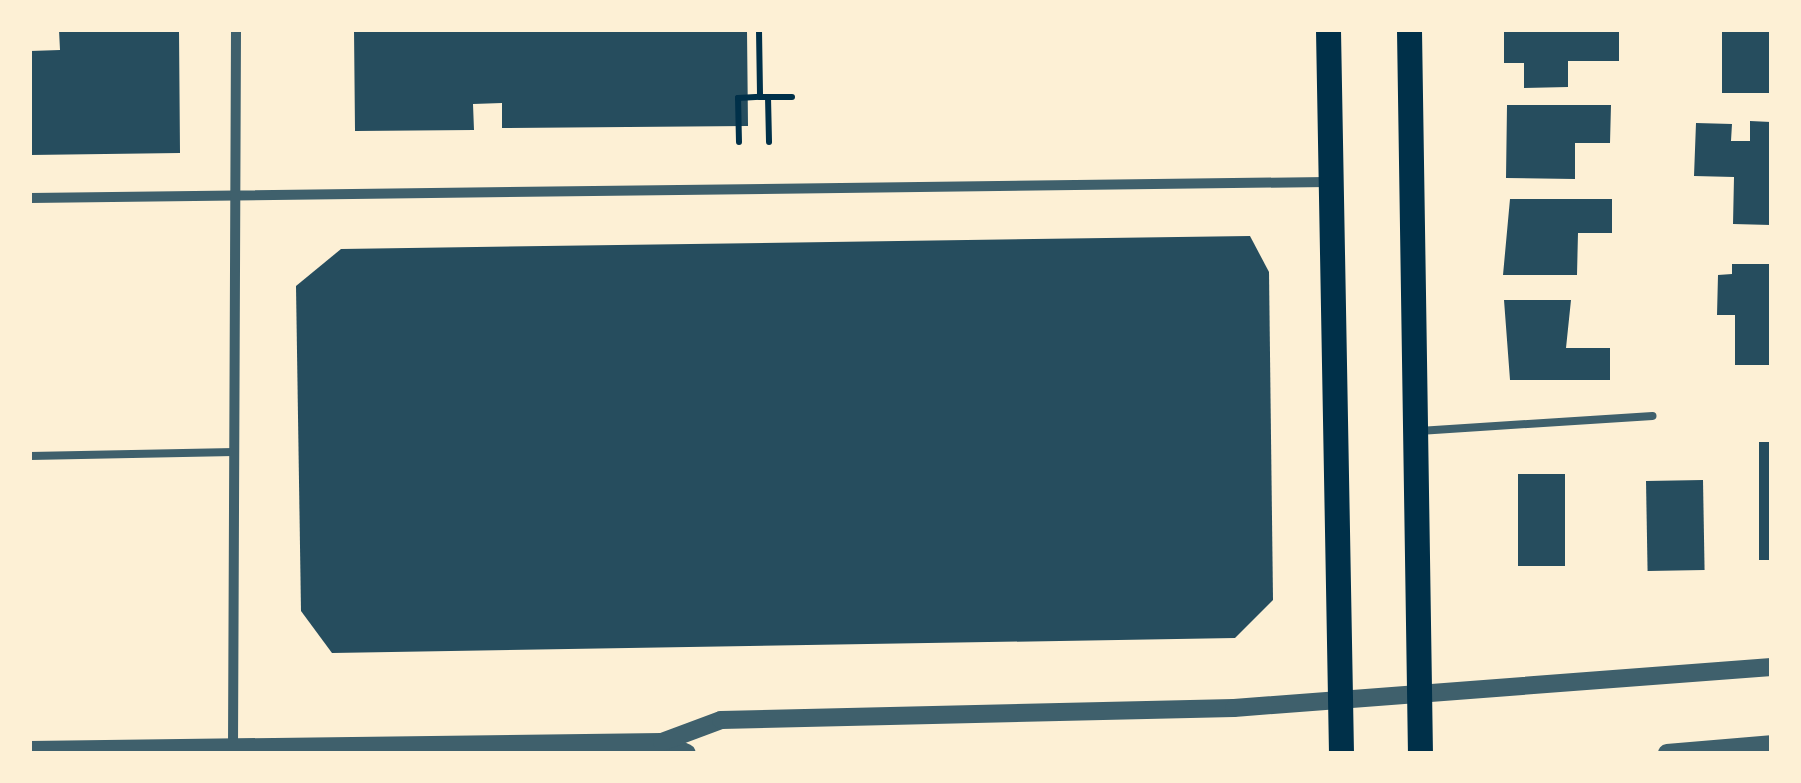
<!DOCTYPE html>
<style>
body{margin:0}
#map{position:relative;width:1801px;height:783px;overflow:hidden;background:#fdf0d5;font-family:"PT Serif",serif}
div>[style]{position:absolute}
.building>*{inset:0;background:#264d5e;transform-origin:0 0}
.path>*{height:6px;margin:-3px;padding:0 3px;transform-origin:3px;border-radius:3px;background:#003049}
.service>*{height:8px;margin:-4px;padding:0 4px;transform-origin:4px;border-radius:4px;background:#3f606c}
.minor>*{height:10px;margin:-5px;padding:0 5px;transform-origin:5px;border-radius:5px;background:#3f606c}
.tertiary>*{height:18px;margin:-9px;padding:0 9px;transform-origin:9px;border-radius:9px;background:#3f606c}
.primary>*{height:25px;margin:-12.5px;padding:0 12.5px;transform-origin:12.5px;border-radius:12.5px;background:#003049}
span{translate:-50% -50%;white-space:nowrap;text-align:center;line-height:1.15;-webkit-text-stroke:8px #fdf0d5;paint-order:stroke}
.frame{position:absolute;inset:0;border:32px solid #fdf0d5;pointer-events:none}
</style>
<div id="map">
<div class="building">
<i style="clip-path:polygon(59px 30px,179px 30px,180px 153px,30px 155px,30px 51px,60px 50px)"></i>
<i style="clip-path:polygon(354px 30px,747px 30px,748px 126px,502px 128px,502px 103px,473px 104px,474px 130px,355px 131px)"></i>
<i style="clip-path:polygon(1504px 30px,1619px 30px,1619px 61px,1568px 61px,1568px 87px,1524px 88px,1524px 63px,1504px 63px)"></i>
<i style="left:1722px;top:30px;width:49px;height:63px"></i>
<i style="clip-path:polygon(1507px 105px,1611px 105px,1610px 143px,1575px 143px,1575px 179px,1506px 178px)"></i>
<i style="clip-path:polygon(1750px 121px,1771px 122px,1771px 225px,1733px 224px,1734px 177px,1694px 176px,1696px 123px,1732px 124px,1731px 141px,1750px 141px)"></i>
<i style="clip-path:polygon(1510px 199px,1612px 199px,1612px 233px,1578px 233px,1577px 275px,1503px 275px)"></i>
<i style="clip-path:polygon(1250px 236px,1269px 272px,1273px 600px,1235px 638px,332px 653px,301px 611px,296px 286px,341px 249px)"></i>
<i style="clip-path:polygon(1732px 264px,1771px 264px,1771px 365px,1735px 365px,1735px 315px,1717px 315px,1718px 275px,1732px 274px)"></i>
<i style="clip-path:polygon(1504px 300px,1571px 300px,1566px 348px,1610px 348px,1610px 380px,1510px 380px)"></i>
<i style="left:1759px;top:442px;width:12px;height:118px"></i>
<i style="left:1518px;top:474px;width:47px;height:92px"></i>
<i style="left:1703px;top:480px;width:90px;height:57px;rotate:89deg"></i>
</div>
<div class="path">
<i style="left:759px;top:30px;width:67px;rotate:89.1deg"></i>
<i style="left:768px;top:97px;width:24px"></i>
<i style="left:739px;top:142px;width:44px;rotate:-91.3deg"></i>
<i style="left:738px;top:98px;width:22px;rotate:-3deg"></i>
<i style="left:760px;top:97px;width:8px"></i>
<i style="left:768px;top:97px;width:45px;rotate:88.7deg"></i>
</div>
<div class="service">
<i style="left:1419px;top:431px;width:234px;rotate:-3.7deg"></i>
<i style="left:30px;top:456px;width:204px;rotate:-1.1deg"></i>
</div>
<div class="minor">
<i style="left:30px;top:198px;width:1297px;rotate:-0.71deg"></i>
<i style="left:233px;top:748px;width:718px;rotate:-89.76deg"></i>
</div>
<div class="tertiary">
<i style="left:662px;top:742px;width:27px;rotate:24deg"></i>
<i style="left:30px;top:750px;width:632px;rotate:-0.73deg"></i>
<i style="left:662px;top:742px;width:63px;rotate:-20.4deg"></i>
<i style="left:721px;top:720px;width:513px;rotate:-1.34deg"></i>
<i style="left:1234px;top:708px;width:539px;rotate:-4.37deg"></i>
<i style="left:1667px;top:753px;width:104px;rotate:-4.9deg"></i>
</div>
<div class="primary">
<i style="left:1328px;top:30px;width:723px;rotate:88.97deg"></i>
<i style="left:1409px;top:30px;width:723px;rotate:89.13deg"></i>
</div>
<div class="frame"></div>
</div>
